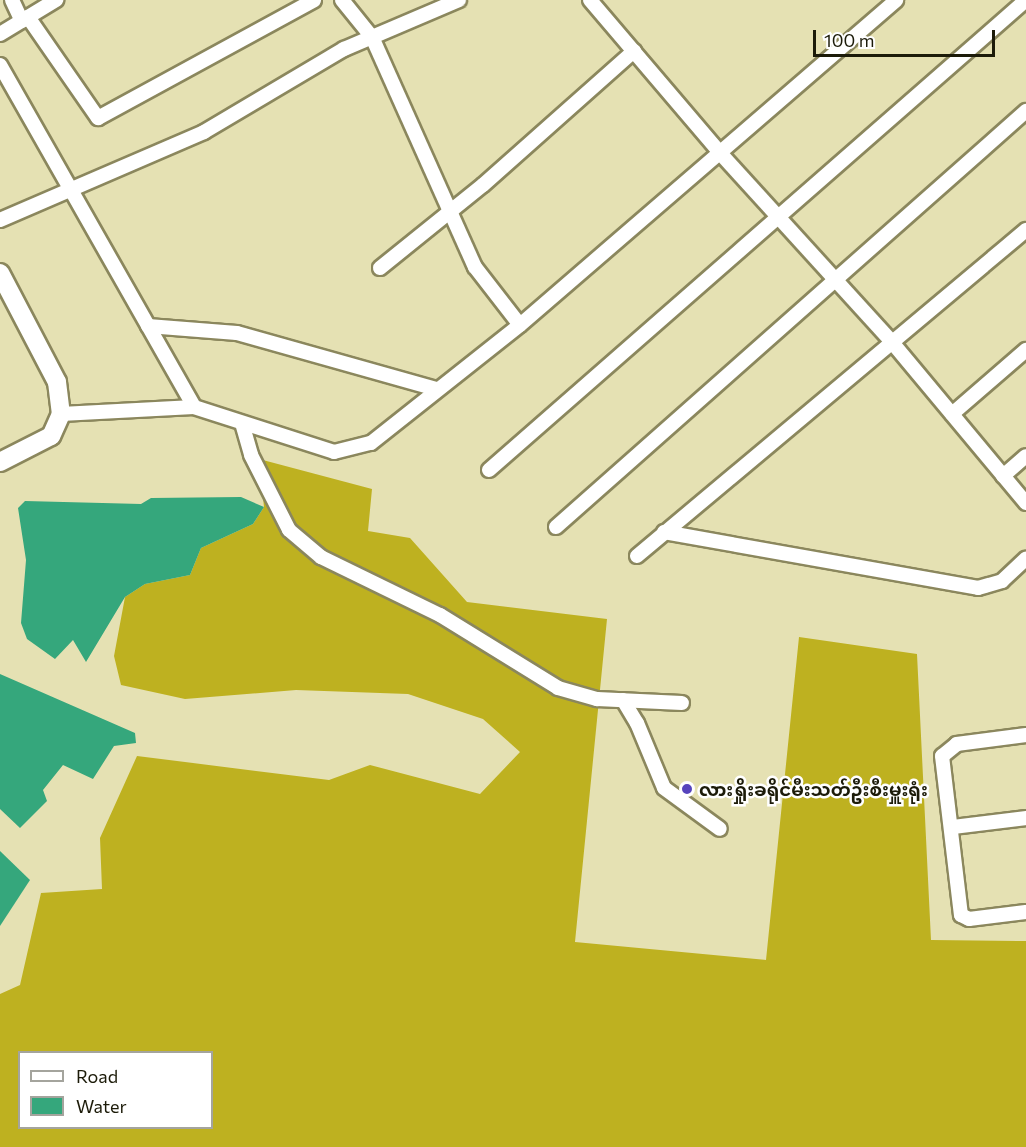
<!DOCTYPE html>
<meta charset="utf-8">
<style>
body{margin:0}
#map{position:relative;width:1026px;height:1147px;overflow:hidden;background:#e5e1b3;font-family:Commissioner,"Noto Sans Myanmar",sans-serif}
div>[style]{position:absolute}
.forest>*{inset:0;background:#beb120}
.water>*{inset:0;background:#35a77c}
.roads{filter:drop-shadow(2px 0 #8b875d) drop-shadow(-2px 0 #8b875d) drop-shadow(0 2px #8b875d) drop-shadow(0 -2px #8b875d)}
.minor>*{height:14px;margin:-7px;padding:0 7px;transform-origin:7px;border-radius:7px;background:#fff}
.major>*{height:18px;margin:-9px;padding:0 9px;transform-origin:9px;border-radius:9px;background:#fff}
.dots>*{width:16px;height:16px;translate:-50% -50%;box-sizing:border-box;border:3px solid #fff;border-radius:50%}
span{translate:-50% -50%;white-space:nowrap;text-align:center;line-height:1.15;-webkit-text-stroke:5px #fff;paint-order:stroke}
.poi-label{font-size:18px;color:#1c1b09;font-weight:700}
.left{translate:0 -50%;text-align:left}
.legend{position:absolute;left:18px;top:1051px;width:195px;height:78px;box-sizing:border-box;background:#fff;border:2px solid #a4a49d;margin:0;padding:8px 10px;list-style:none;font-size:18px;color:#1c1b09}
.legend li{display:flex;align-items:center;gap:12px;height:30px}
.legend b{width:30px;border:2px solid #a4a49d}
.scale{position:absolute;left:813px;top:30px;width:182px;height:27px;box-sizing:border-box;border:3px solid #1c1b09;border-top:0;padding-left:8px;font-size:18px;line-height:21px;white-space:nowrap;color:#1c1b09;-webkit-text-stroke:4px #fff;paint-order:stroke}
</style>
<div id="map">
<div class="forest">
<i style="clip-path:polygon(evenodd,259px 459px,372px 489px,368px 531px,410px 538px,467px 602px,607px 619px,575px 942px,766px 960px,799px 637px,917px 654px,931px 940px,1026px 941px,1026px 1147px,0 1147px,0 994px,20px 985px,41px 893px,102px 889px,100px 838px,137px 756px,329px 780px,370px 765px,480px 794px,520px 752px,483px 719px,408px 694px,296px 690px,185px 699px,121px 685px,114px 656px,125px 597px,145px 584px,190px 575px,201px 548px,253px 524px,264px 507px,259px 459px,20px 1052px,212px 1052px,212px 1128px,20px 1128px,20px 1052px)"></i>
</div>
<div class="water">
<i style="clip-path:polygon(241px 497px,264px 507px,253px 524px,201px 548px,190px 575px,145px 584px,125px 597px,86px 662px,73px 640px,55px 659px,27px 639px,21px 623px,26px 560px,18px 508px,25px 501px,141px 504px,151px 498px)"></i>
<i style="clip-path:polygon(0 674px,135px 733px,136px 743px,114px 746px,93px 779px,63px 765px,43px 790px,47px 801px,20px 828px,0 809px)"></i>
<i style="clip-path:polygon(0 851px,30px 880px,0 926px)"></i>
</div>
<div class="roads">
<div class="minor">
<i style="left:12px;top:0;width:23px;rotate:65deg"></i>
<i style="left:342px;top:0;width:48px;rotate:51deg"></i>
<i style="left:372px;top:37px;width:252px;rotate:65.9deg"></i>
<i style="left:475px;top:267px;width:73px;rotate:52.2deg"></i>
<i style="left:590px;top:0;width:201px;rotate:49.6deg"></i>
<i style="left:720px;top:153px;width:254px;rotate:47.7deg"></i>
<i style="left:891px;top:341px;width:211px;rotate:50.2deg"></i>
<i style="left:28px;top:17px;width:123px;rotate:55.3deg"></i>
<i style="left:98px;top:118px;width:246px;rotate:-28.6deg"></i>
<i style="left:0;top:34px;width:66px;rotate:-31.3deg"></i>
<i style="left:0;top:65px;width:393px;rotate:60.4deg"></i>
<i style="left:0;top:220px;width:222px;rotate:-23.3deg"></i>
<i style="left:204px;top:132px;width:163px;rotate:-30.7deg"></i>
<i style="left:344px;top:49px;width:125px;rotate:-23.1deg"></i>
<i style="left:380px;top:268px;width:132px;rotate:-38.9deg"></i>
<i style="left:483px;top:185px;width:202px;rotate:-41.6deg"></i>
<i style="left:148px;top:326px;width:89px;rotate:4.5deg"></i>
<i style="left:237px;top:333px;width:207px;rotate:15.7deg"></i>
<i style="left:61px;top:414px;width:133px;rotate:-3deg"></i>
<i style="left:194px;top:407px;width:147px;rotate:17.8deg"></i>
<i style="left:334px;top:452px;width:38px;rotate:-14deg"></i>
<i style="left:371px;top:443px;width:190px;rotate:-38.4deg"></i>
<i style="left:520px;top:325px;width:497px;rotate:-40.8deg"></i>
<i style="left:952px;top:414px;width:98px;rotate:-40.9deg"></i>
<i style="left:242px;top:423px;width:33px;rotate:74deg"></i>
<i style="left:251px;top:455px;width:84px;rotate:63.1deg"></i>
<i style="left:289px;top:530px;width:42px;rotate:40.2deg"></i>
<i style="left:321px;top:557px;width:132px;rotate:26deg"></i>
<i style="left:440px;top:615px;width:139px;rotate:31.7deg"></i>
<i style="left:558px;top:688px;width:41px;rotate:15.8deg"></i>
<i style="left:597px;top:699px;width:85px;rotate:2.7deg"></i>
<i style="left:489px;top:470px;width:714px;rotate:-41.19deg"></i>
<i style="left:1003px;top:476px;width:30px;rotate:-41deg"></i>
<i style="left:556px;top:527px;width:628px;rotate:-41.51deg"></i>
<i style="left:664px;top:532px;width:319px;rotate:10.1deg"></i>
<i style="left:978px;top:588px;width:25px;rotate:-16deg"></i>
<i style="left:1002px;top:581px;width:33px;rotate:-43deg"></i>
<i style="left:637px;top:556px;width:508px;rotate:-39.96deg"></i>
<i style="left:623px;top:700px;width:27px;rotate:59deg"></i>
<i style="left:637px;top:723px;width:70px;rotate:67.4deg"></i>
<i style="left:664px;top:788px;width:69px;rotate:36.2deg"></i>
<i style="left:1026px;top:735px;width:70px;rotate:172.6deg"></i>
<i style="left:957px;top:744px;width:19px;rotate:141deg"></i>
<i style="left:942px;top:756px;width:160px;rotate:83.2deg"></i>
<i style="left:961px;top:915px;width:9px;rotate:27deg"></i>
<i style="left:969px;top:919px;width:57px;rotate:-7deg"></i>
<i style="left:953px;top:827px;width:74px;rotate:-7deg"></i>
</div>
<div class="major">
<i style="left:0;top:273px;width:123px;rotate:62.4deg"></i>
<i style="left:57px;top:382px;width:32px;rotate:83deg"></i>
<i style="left:61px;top:414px;width:24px;rotate:114deg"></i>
<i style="left:51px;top:436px;width:57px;rotate:153deg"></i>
</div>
</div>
<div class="dots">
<i style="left:687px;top:789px;background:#5644bc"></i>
</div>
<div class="poi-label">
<span class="left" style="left:699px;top:789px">လားရှိုးခရိုင်မီးသတ်ဦးစီးမှူးရုံး</span>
</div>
<ul class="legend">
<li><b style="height:8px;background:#fff"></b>Road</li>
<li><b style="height:16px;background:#35a77c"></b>Water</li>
</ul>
<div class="scale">100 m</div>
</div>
